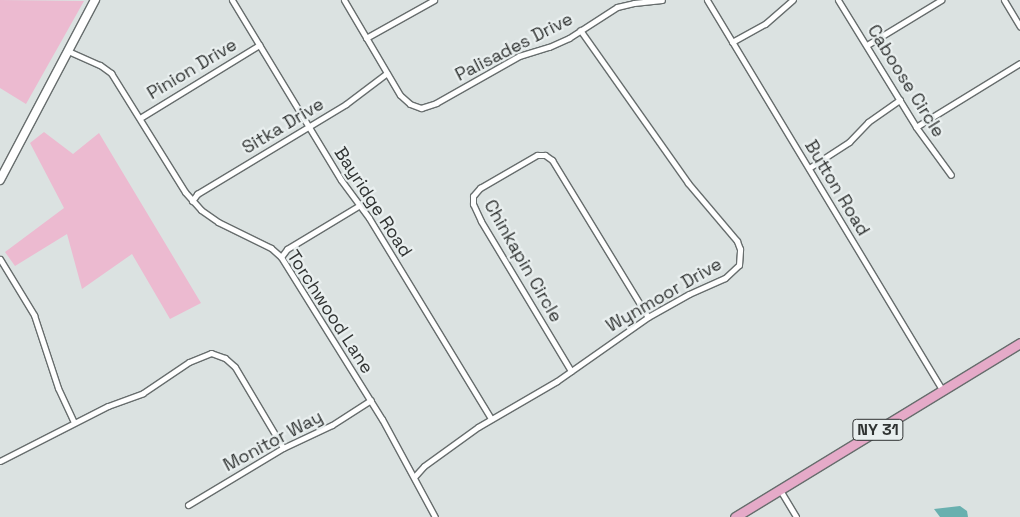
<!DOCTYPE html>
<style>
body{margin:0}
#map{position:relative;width:1020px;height:517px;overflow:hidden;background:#dbe2e1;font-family:"Space Grotesk",sans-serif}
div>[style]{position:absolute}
.green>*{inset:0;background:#ecbad0}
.water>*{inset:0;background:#69b0af}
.roads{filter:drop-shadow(1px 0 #676d6d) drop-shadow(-1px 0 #676d6d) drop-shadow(0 1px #676d6d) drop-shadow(0 -1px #676d6d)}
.street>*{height:5px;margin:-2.5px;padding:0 2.5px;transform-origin:2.5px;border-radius:2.5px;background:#fff}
.secondary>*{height:8px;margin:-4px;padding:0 4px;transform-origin:4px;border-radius:4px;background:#fff}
.primary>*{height:9px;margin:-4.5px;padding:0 4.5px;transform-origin:4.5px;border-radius:4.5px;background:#e5aac8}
span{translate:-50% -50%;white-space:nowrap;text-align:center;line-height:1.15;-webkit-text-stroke:4.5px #e9efef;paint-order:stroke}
.shield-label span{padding:1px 4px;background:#e9efef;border:1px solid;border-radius:4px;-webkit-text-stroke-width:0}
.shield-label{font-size:16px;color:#303332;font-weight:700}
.street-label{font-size:18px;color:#303332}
</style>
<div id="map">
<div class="green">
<i style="clip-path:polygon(0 0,84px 1px,26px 104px,0 88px)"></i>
<i style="clip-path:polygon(44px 132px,73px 154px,99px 133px,201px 303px,170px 319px,132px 254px,82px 289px,67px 234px,15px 266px,5px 252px,64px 208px,30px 143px)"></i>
</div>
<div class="water">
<i style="clip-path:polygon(960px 506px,967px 511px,968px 517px,940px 517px,934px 509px)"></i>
</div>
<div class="roads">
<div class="street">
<i style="left:232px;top:0;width:210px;rotate:58.8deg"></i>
<i style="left:341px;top:180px;width:47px;rotate:53.6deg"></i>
<i style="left:369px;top:218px;width:235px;rotate:58.7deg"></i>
<i style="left:344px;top:0;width:110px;rotate:59.5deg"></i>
<i style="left:400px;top:95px;width:13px;rotate:42deg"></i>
<i style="left:410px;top:104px;width:12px;rotate:20deg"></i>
<i style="left:421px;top:108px;width:16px;rotate:-18deg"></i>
<i style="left:436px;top:103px;width:95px;rotate:-29.5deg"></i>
<i style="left:519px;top:56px;width:31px;rotate:-17deg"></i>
<i style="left:549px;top:47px;width:22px;rotate:-24deg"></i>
<i style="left:569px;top:38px;width:57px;rotate:-32.9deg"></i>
<i style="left:617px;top:7px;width:17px;rotate:-13deg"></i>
<i style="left:634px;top:3px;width:28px;rotate:-6deg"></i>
<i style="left:707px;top:0;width:457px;rotate:58.9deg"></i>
<i style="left:838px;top:0;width:149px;rotate:58.4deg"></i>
<i style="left:916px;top:127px;width:59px;rotate:53.9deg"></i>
<i style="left:1004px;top:0;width:31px;rotate:59deg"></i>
<i style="left:366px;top:38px;width:78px;rotate:-29.2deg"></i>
<i style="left:732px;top:42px;width:38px;rotate:-29deg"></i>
<i style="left:765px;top:24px;width:37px;rotate:-41deg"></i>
<i style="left:867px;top:45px;width:87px;rotate:-31.3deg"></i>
<i style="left:68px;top:51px;width:35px;rotate:24deg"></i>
<i style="left:100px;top:65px;width:14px;rotate:36deg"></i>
<i style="left:111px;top:73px;width:140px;rotate:58.1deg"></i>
<i style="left:185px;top:192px;width:24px;rotate:48deg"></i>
<i style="left:201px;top:210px;width:21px;rotate:35deg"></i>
<i style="left:218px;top:222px;width:59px;rotate:26.1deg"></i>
<i style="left:271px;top:248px;width:13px;rotate:42deg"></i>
<i style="left:281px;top:257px;width:191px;rotate:58.1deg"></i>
<i style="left:382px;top:419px;width:111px;rotate:61.6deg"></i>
<i style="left:140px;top:118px;width:140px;rotate:-31.5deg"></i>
<i style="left:916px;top:127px;width:122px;rotate:-31.6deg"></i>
<i style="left:809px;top:168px;width:48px;rotate:-33deg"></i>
<i style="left:849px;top:142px;width:28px;rotate:-46deg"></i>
<i style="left:868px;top:122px;width:39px;rotate:-35deg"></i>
<i style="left:192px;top:201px;width:9px;rotate:-54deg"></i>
<i style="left:197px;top:194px;width:174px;rotate:-31.1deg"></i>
<i style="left:346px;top:104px;width:51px;rotate:-37.1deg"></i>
<i style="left:281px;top:257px;width:10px;rotate:-53deg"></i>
<i style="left:287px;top:249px;width:85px;rotate:-31.1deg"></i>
<i style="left:0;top:259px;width:66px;rotate:58.7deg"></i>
<i style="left:34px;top:315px;width:77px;rotate:71.8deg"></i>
<i style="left:58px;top:388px;width:38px;rotate:65deg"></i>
<i style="left:571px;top:371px;width:175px;rotate:-121deg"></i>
<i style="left:481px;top:221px;width:19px;rotate:-115deg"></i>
<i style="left:473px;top:204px;width:8px;rotate:-90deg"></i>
<i style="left:473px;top:196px;width:11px;rotate:-49deg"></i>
<i style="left:480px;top:188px;width:66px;rotate:-30.1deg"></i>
<i style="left:537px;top:155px;width:8px"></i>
<i style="left:545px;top:155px;width:9px;rotate:36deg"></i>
<i style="left:552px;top:160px;width:184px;rotate:58.6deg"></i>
<i style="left:0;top:461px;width:121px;rotate:-27deg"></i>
<i style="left:108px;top:406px;width:37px;rotate:-20deg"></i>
<i style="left:143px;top:393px;width:55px;rotate:-34deg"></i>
<i style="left:189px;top:362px;width:24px;rotate:-22deg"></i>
<i style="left:211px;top:353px;width:15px;rotate:20deg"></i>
<i style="left:225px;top:358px;width:13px;rotate:42deg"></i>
<i style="left:235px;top:367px;width:94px;rotate:59.3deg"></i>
<i style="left:415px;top:476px;width:13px;rotate:-48deg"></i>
<i style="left:424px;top:466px;width:67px;rotate:-35.8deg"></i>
<i style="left:478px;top:427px;width:91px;rotate:-30.2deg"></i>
<i style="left:557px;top:381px;width:111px;rotate:-35.1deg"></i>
<i style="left:648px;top:317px;width:47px;rotate:-29.3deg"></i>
<i style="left:689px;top:294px;width:39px;rotate:-24deg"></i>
<i style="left:725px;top:278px;width:19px;rotate:-43deg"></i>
<i style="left:739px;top:265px;width:16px;rotate:-86deg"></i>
<i style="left:740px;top:249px;width:9px;rotate:-111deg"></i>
<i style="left:737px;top:241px;width:76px;rotate:-130.2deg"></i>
<i style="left:688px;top:183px;width:187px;rotate:-125.2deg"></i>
<i style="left:780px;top:490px;width:31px;rotate:59deg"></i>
<i style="left:188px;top:505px;width:111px;rotate:-31deg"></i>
<i style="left:283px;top:448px;width:54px;rotate:-25.1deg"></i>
<i style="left:332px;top:425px;width:46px;rotate:-32.7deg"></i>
</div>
<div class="secondary">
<i style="left:0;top:180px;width:204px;rotate:-62.2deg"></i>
</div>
<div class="primary">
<i style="left:735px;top:517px;width:334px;rotate:-31.4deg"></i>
</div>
</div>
<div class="shield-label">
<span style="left:878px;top:430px">NY 31</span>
</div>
<div class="street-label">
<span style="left:514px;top:47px;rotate:-27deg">Palisades Drive</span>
<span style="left:192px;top:69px;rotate:-31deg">Pinion Drive</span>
<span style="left:906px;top:81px;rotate:58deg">Caboose Circle</span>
<span style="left:283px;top:126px;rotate:-31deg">Sitka Drive</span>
<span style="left:837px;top:188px;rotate:59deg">Button Road</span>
<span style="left:373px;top:202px;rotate:57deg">Bayridge Road</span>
<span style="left:523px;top:261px;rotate:60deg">Chinkapin Circle</span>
<span style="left:664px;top:295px;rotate:-30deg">Wynmoor Drive</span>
<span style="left:330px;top:312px;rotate:57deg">Torchwood Lane</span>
<span style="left:273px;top:441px;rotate:-28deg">Monitor Way</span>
</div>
</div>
